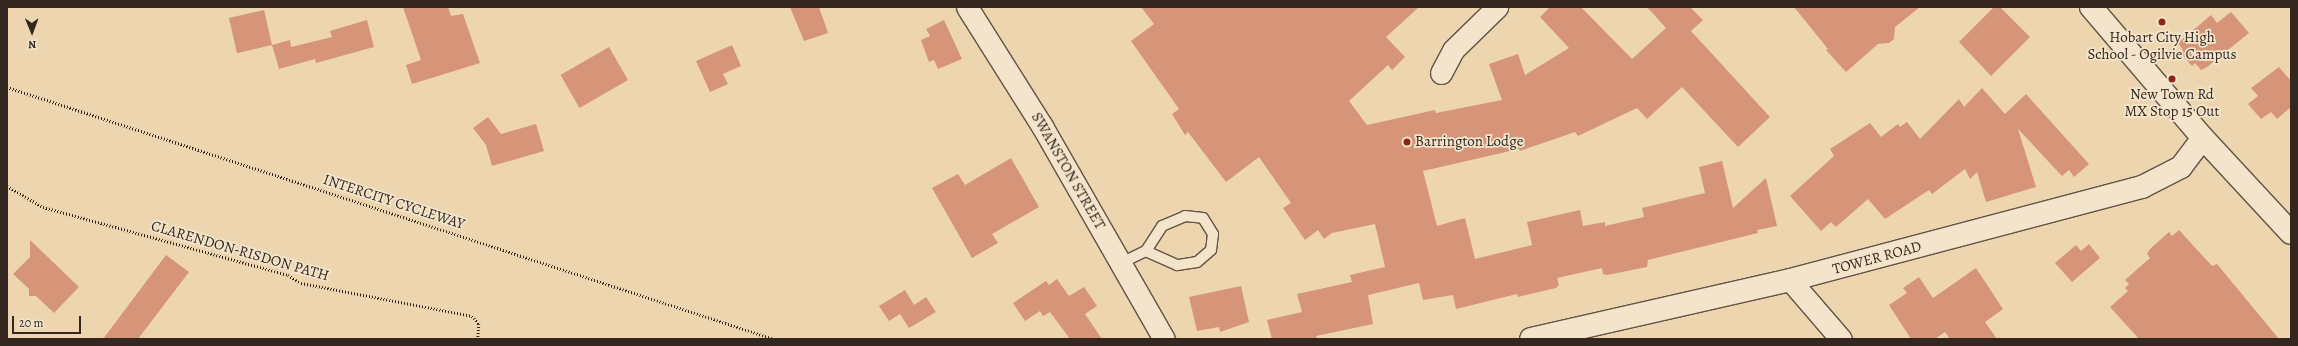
<!DOCTYPE html>
<style>
body{margin:0}
#map{position:relative;width:2298px;height:346px;overflow:hidden;background:#edd6af;font-family:Alegreya,serif}
div>[style]{position:absolute}
.building>*{inset:0;background:#d69578;transform-origin:0 0}
.path>*{height:2.5px;margin-top:-1.25px;transform-origin:0;background:repeating-linear-gradient(90deg,#33271f 0 1px,transparent 0 3px)}
.roads{filter:drop-shadow(1px 0 #625343) drop-shadow(-1px 0 #625343) drop-shadow(0 1px #625343) drop-shadow(0 -1px #625343)}
.service>*{height:10px;margin:-5px;padding:0 5px;transform-origin:5px;border-radius:5px;background:#f3e4cb}
.minor>*{height:21px;margin:-10.5px;padding:0 10.5px;transform-origin:10.5px;border-radius:10.5px;background:#f3e4cb}
.tertiary>*{height:22px;margin:-11px;padding:0 11px;transform-origin:11px;border-radius:11px;background:#f3e4cb}
.secondary>*{height:22px;margin:-11px;padding:0 11px;transform-origin:11px;border-radius:11px;background:#f3e4cb}
.dots>*{width:11px;height:11px;translate:-50% -50%;box-sizing:border-box;border:2px solid #f3e4cb;border-radius:50%}
span{translate:-50% -50%;white-space:nowrap;text-align:center;line-height:1.15;-webkit-text-stroke:3.5px #f3e4cb;paint-order:stroke}
.poi-label{font-size:15px;color:#33271f}
.left{translate:0 -50%;text-align:left}
.street-label{font-size:15px;color:#33271f}
.frame{position:absolute;inset:0;border:8px solid #33271f;pointer-events:none}
.north{position:absolute;left:12px;top:12px;width:40px;height:40px;-webkit-text-stroke:3px #f3e4cb;paint-order:stroke;rotate:179deg;font-size:11px;font-weight:700;line-height:16px;text-align:center;color:#33271f}
.north::after{content:'';display:block;margin:auto;width:14px;height:18px;background:#33271f;clip-path:polygon(50% 0,100% 100%,50% 72%,0 100%)}
.scale{position:absolute;left:12px;top:316px;width:69px;height:18px;box-sizing:border-box;border:2px solid #33271f;border-top:0;padding-left:5px;font-size:12px;line-height:14px;white-space:nowrap;color:#33271f;-webkit-text-stroke:3px #f3e4cb;paint-order:stroke}
</style>
<div id="map">
<div class="building">
<i style="clip-path:polygon(403px 7px,448px 7px,451px 16px,463px 14px,480px 63px,412px 84px,406px 65px,421px 60px)"></i>
<i style="clip-path:polygon(790px 7px,819px 7px,828px 33px,804px 41px)"></i>
<i style="clip-path:polygon(1141px 7px,1419px 7px,1386px 37px,1405px 57px,1392px 70px,1388px 65px,1349px 101px,1367px 125px,1435px 110px,1436px 113px,1502px 100px,1489px 64px,1518px 54px,1525px 75px,1569px 48px,1540px 17px,1550px 7px,1581px 7px,1632px 59px,1666px 28px,1647px 7px,1690px 7px,1703px 20px,1691px 31px,1770px 117px,1738px 147px,1682px 87px,1647px 119px,1637px 108px,1578px 136px,1575px 132px,1520px 151px,1519px 149px,1423px 171px,1437px 226px,1465px 218px,1475px 259px,1532px 245px,1527px 222px,1580px 210px,1583px 226px,1605px 222px,1605px 226px,1644px 217px,1642px 208px,1705px 193px,1699px 167px,1722px 161px,1733px 208px,1766px 178px,1777px 226px,1757px 230px,1758px 233px,1648px 260px,1647px 267px,1607px 275px,1603px 274px,1602px 268px,1557px 278px,1559px 285px,1556px 288px,1518px 297px,1517px 294px,1456px 309px,1453px 295px,1423px 300px,1419px 283px,1368px 295px,1373px 324px,1316px 336px,1317px 339px,1272px 339px,1267px 320px,1302px 312px,1297px 294px,1352px 282px,1350px 275px,1385px 267px,1375px 224px,1332px 233px,1324px 239px,1318px 230px,1305px 240px,1283px 208px,1291px 203px,1259px 157px,1226px 182px,1188px 132px,1185px 135px,1172px 114px,1179px 109px,1131px 41px,1154px 24px)"></i>
<i style="clip-path:polygon(1794px 7px,1920px 7px,1895px 27px,1894px 39px,1889px 43px,1878px 44px,1846px 72px,1826px 50px,1828px 49px)"></i>
<i style="clip-path:polygon(1994px 7px,2000px 7px,2030px 37px,1991px 76px,1959px 42px)"></i>
<i style="left:264px;top:10px;width:36px;height:36px;rotate:77deg"></i>
<i style="clip-path:polygon(2231px 12px,2249px 33px,2207px 67px,2201px 70px,2195px 63px,2192px 66px,2180px 52px,2183px 50px,2178px 43px,2211px 15px,2217px 23px)"></i>
<i style="clip-path:polygon(367px 20px,374px 47px,316px 63px,315px 59px,279px 69px,272px 45px,290px 40px,291px 47px,332px 37px,330px 31px)"></i>
<i style="clip-path:polygon(944px 20px,962px 59px,938px 69px,934px 60px,929px 62px,921px 40px,930px 36px,926px 29px)"></i>
<i style="clip-path:polygon(732px 45px,741px 66px,723px 74px,728px 84px,710px 92px,696px 61px)"></i>
<i style="left:609px;top:47px;width:38px;height:56px;rotate:60deg"></i>
<i style="clip-path:polygon(2279px 67px,2291px 81px,2291px 107px,2277px 119px,2271px 112px,2261px 119px,2248px 104px,2258px 96px,2251px 88px)"></i>
<i style="clip-path:polygon(1982px 88px,2005px 114px,2026px 94px,2089px 164px,2074px 177px,2069px 170px,2062px 176px,2018px 129px,2036px 187px,1986px 202px,1977px 172px,1970px 179px,1965px 169px,1932px 194px,1929px 190px,1885px 219px,1868px 199px,1836px 227px,1831px 222px,1821px 231px,1790px 196px,1834px 156px,1830px 149px,1870px 123px,1881px 137px,1898px 124px,1900px 127px,1907px 122px,1920px 139px,1959px 99px,1964px 107px)"></i>
<i style="clip-path:polygon(488px 117px,501px 134px,536px 124px,544px 151px,492px 166px,486px 145px,473px 128px)"></i>
<i style="clip-path:polygon(1011px 158px,1039px 207px,992px 234px,998px 243px,972px 258px,932px 188px,958px 174px,965px 185px)"></i>
<i style="clip-path:polygon(2179px 230px,2212px 266px,2217px 264px,2279px 339px,2139px 339px,2110px 307px,2128px 291px,2125px 288px,2129px 284px,2125px 280px,2150px 258px,2147px 254px,2150px 249px,2169px 232px,2172px 236px)"></i>
<i style="clip-path:polygon(30px 240px,79px 287px,54px 313px,36px 296px,29px 296px,29px 289px,13px 274px,30px 257px)"></i>
<i style="clip-path:polygon(2089px 244px,2100px 258px,2072px 282px,2055px 263px,2076px 245px,2081px 251px)"></i>
<i style="clip-path:polygon(166px 255px,189px 272px,138px 339px,103px 339px)"></i>
<i style="clip-path:polygon(1976px 268px,2003px 309px,1985px 322px,1997px 339px,1950px 339px,1945px 332px,1935px 339px,1911px 339px,1889px 305px,1907px 293px,1903px 288px,1919px 277px,1933px 298px)"></i>
<i style="clip-path:polygon(1057px 279px,1069px 296px,1084px 287px,1097px 306px,1085px 314px,1102px 339px,1070px 339px,1050px 312px,1043px 316px,1040px 311px,1025px 321px,1013px 303px,1046px 281px,1049px 285px)"></i>
<i style="clip-path:polygon(1241px 286px,1249px 322px,1220px 332px,1219px 327px,1197px 331px,1189px 297px)"></i>
<i style="clip-path:polygon(905px 290px,914px 305px,926px 297px,936px 312px,909px 328px,900px 314px,889px 321px,879px 306px)"></i>
</div>
<div class="path">
<i style="left:7px;top:87px;width:807px;rotate:18.19deg"></i>
<i style="left:7px;top:186px;width:42px;rotate:30.3deg"></i>
<i style="left:43px;top:207px;width:254px;rotate:15.5deg"></i>
<i style="left:288px;top:275px;width:15px;rotate:32deg"></i>
<i style="left:301px;top:283px;width:174px;rotate:10.9deg"></i>
<i style="left:472px;top:316px;width:11px;rotate:49deg"></i>
<i style="left:479px;top:324px;width:15px;rotate:94deg"></i>
</div>
<div class="roads">
<div class="service">
<i style="left:1121px;top:263px;width:28px;rotate:-26deg"></i>
<i style="left:1146px;top:251px;width:30px;rotate:-57deg"></i>
<i style="left:1162px;top:226px;width:25px;rotate:-23deg"></i>
<i style="left:1185px;top:216px;width:18px;rotate:6deg"></i>
<i style="left:1203px;top:218px;width:19px;rotate:58deg"></i>
<i style="left:1213px;top:234px;width:16px;rotate:97deg"></i>
<i style="left:1211px;top:250px;width:18px;rotate:139deg"></i>
<i style="left:1197px;top:262px;width:20px;rotate:171deg"></i>
<i style="left:1177px;top:265px;width:34px;rotate:-156deg"></i>
</div>
<div class="minor">
<i style="left:967px;top:7px;width:141px;rotate:57.8deg"></i>
<i style="left:1042px;top:126px;width:245px;rotate:60.2deg"></i>
<i style="left:1441px;top:73px;width:26px;rotate:-62deg"></i>
<i style="left:1453px;top:50px;width:62px;rotate:-44.3deg"></i>
<i style="left:1790px;top:280px;width:78px;rotate:49.2deg"></i>
</div>
<div class="tertiary">
<i style="left:1531px;top:339px;width:266px;rotate:-12.8deg"></i>
<i style="left:1790px;top:280px;width:364px;rotate:-14.8deg"></i>
<i style="left:2142px;top:187px;width:44px;rotate:-27.1deg"></i>
<i style="left:2181px;top:167px;width:36px;rotate:-53deg"></i>
</div>
<div class="secondary">
<i style="left:2091px;top:7px;width:172px;rotate:49.5deg"></i>
<i style="left:2203px;top:138px;width:129px;rotate:47.2deg"></i>
</div>
</div>
<div class="dots">
<i style="left:2162px;top:22px;background:#8f2418"></i>
<i style="left:2172px;top:79px;background:#8f2418"></i>
<i style="left:1407px;top:142px;background:#8f2418"></i>
</div>
<div class="poi-label">
<span style="left:2162px;top:46px">Hobart City High<br>School - Ogilvie Campus</span>
<span style="left:2172px;top:103px">New Town Rd<br>MX Stop 15 Out</span>
<span class="left" style="left:1415px;top:142px">Barrington Lodge</span>
</div>
<div class="street-label">
<span style="left:1068px;top:171px;rotate:60deg">SWANSTON STREET</span>
<span style="left:394px;top:202px;rotate:18deg">INTERCITY CYCLEWAY</span>
<span style="left:240px;top:251px;rotate:16deg">CLARENDON-RISDON PATH</span>
<span style="left:1877px;top:258px;rotate:-15deg">TOWER ROAD</span>
</div>
<div class="frame"></div>
<div class="north">N</div>
<div class="scale">20 m</div>
</div>
